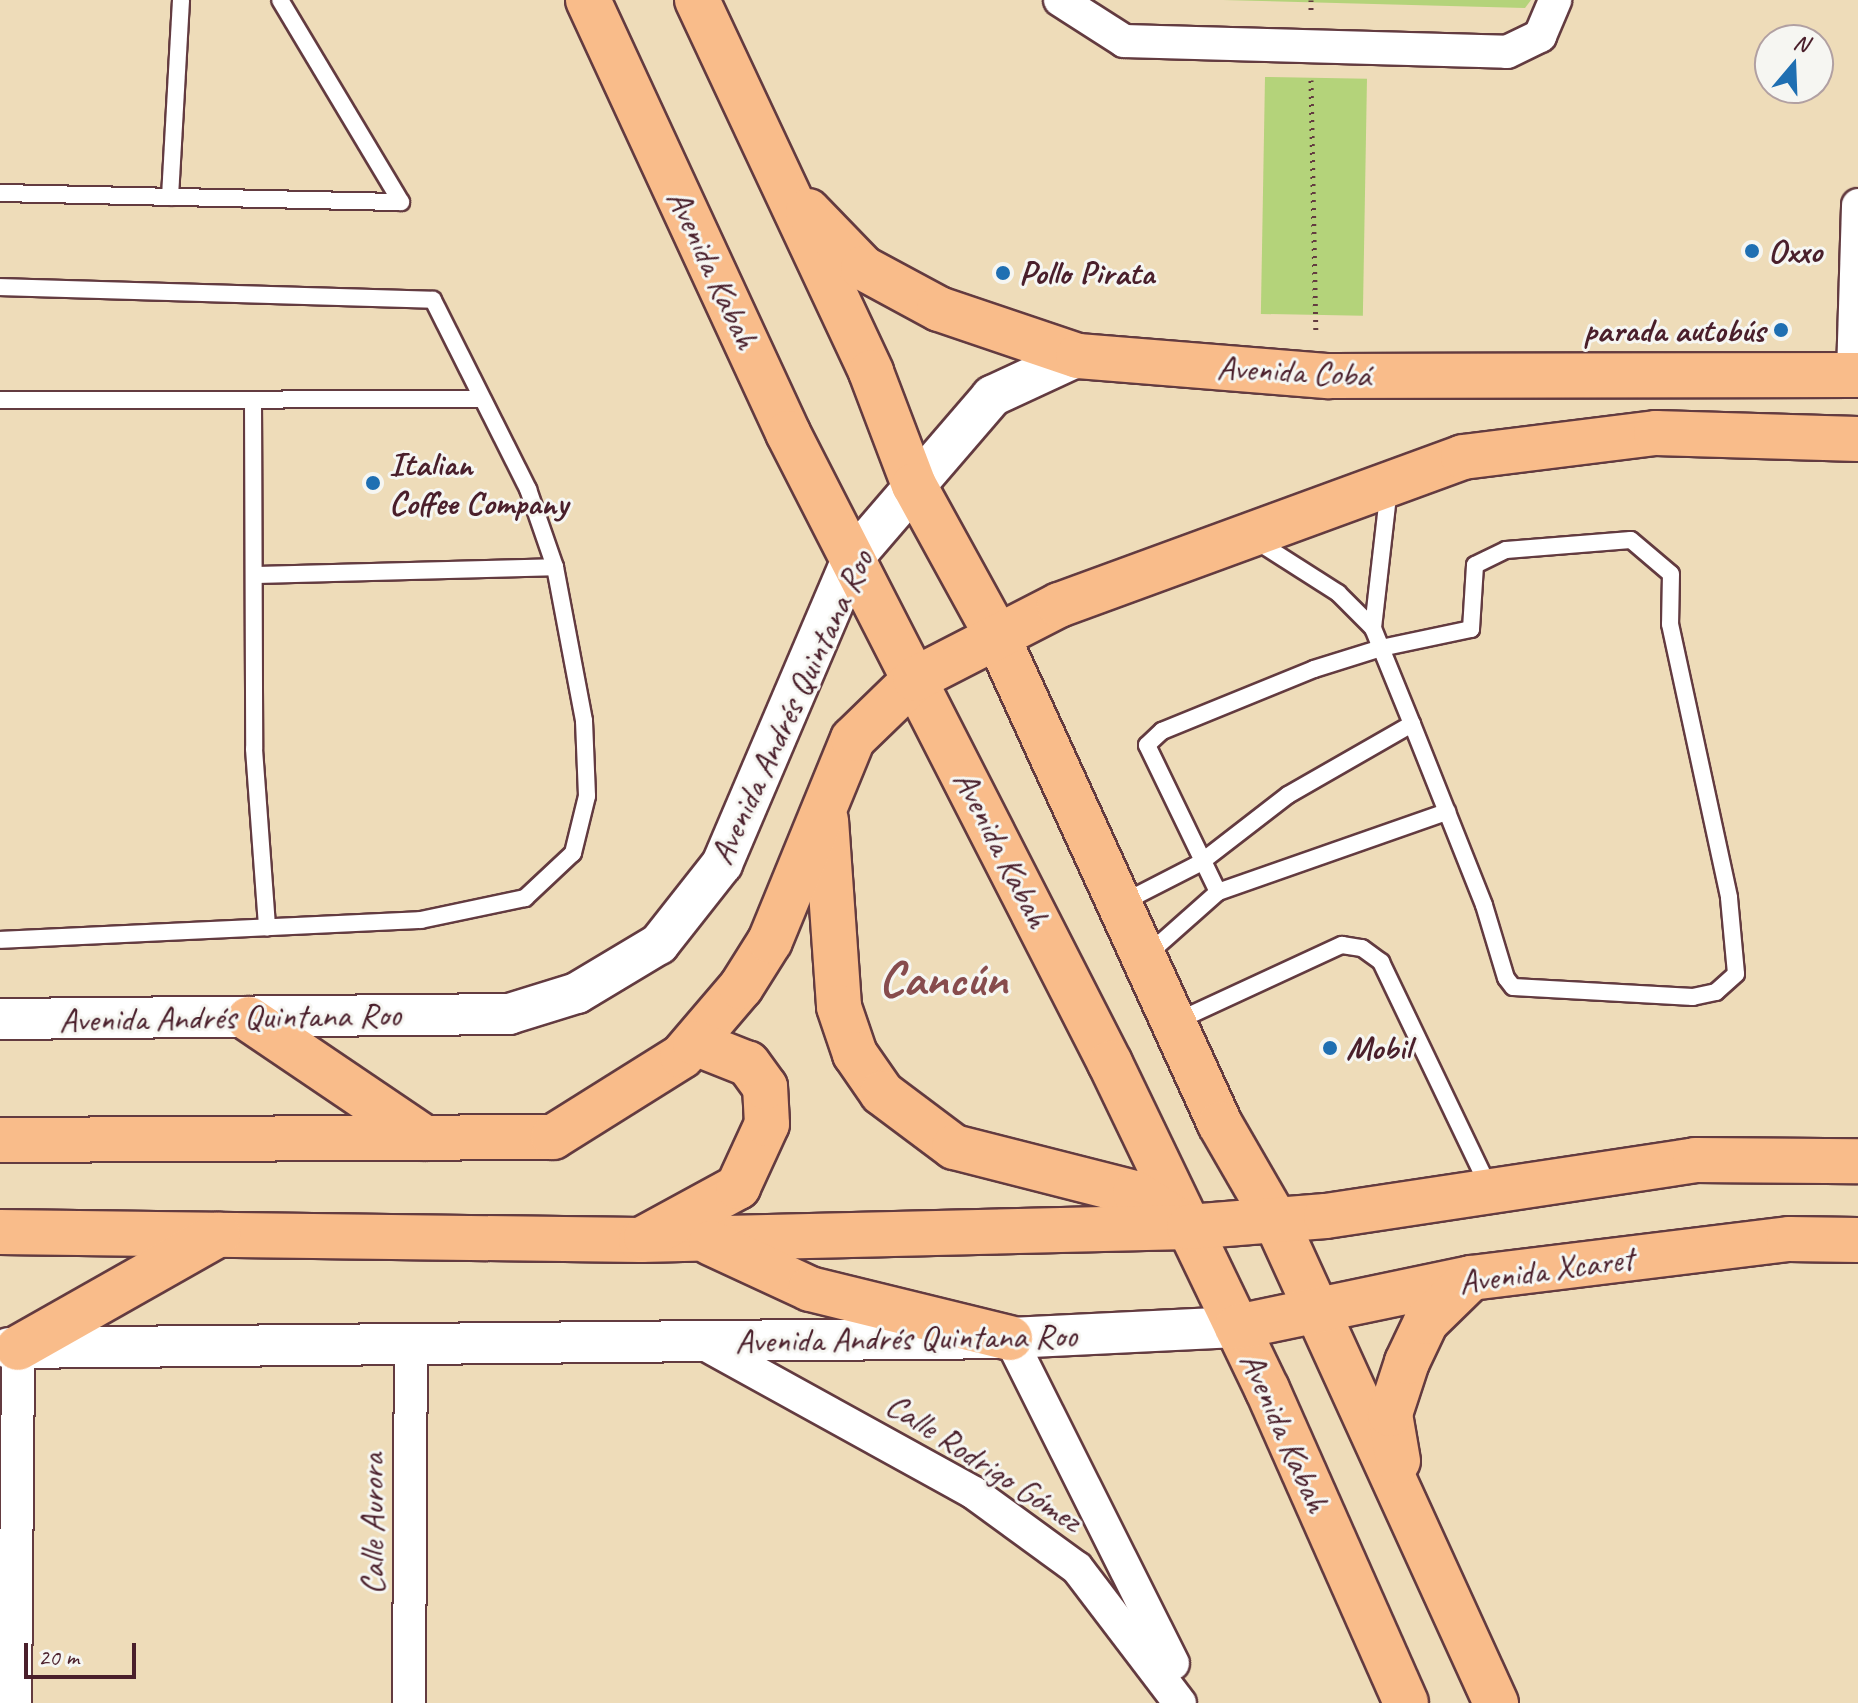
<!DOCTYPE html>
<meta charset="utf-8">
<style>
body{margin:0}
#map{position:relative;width:1858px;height:1703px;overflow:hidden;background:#eedcb9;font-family:Caveat,sans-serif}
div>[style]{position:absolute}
.green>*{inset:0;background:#b4d37a;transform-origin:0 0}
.path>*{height:5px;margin-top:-2.5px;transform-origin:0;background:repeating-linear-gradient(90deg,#633b40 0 2px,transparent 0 8px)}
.roads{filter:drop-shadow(2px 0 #633b40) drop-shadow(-2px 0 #633b40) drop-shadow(0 2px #633b40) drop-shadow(0 -2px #633b40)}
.service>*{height:16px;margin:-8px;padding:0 8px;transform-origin:8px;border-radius:8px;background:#fff}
.minor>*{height:32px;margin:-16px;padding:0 16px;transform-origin:16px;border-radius:16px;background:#fff}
.tertiary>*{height:40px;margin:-20px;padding:0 20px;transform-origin:20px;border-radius:20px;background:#fff}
.primary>*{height:44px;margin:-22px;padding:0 22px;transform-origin:22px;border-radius:22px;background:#f9bc8a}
.dots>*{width:22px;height:22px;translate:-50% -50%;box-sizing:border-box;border:4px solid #f6f6f2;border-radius:50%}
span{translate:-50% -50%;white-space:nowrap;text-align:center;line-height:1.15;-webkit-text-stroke:6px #f6f6f2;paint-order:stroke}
.poi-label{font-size:34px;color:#4a1f2b;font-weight:700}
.left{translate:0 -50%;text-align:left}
.right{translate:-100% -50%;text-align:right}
.street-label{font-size:34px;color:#4a1f2b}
.town-label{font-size:50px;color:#874c4d;font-weight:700}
.north{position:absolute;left:1754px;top:24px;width:80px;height:80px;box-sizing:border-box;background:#f6f6f2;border:2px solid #b1a0a2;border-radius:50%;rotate:19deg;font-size:22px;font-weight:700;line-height:32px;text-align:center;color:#4a1f2b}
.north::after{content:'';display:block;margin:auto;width:28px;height:36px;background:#1f6fb2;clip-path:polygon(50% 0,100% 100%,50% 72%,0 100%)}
.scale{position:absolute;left:24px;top:1643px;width:112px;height:36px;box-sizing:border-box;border:4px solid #4a1f2b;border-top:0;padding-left:10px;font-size:24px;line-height:28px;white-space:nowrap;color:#4a1f2b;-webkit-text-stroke:6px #f6f6f2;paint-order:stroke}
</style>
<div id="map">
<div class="green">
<i style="clip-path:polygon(1223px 0,1531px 0,1525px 8px)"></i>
<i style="left:1265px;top:77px;width:102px;height:237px;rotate:1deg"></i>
</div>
<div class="path">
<i style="left:1311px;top:0;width:14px;rotate:90deg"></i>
<i style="left:1311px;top:80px;width:254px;rotate:88.9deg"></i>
</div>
<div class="roads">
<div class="service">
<i style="left:0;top:193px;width:401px;rotate:1.3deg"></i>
<i style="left:401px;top:202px;width:235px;rotate:-120.9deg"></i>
<i style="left:170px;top:197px;width:197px;rotate:-86.8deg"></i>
<i style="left:0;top:287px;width:433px;rotate:1.7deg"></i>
<i style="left:433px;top:300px;width:212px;rotate:63.3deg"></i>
<i style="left:528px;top:489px;width:83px;rotate:70.9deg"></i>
<i style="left:555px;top:567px;width:157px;rotate:79.3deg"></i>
<i style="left:584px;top:721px;width:75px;rotate:87.7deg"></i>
<i style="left:587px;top:796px;width:59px;rotate:103.8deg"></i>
<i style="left:573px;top:853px;width:66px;rotate:136.8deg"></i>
<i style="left:525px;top:898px;width:106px;rotate:168.1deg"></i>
<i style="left:421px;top:920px;width:421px;rotate:177.3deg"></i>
<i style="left:0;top:400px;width:480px;rotate:-0.1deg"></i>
<i style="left:253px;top:400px;width:349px;rotate:89.8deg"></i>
<i style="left:254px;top:749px;width:179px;rotate:85.8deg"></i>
<i style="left:255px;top:575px;width:300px;rotate:-1.5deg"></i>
<i style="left:1373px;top:628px;width:142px;rotate:-83.5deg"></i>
<i style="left:1218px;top:892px;width:163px;rotate:-115.8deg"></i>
<i style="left:1147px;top:745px;width:21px;rotate:-43deg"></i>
<i style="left:1162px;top:731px;width:164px;rotate:-22.2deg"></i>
<i style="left:1314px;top:669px;width:70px;rotate:-17.4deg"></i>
<i style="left:1381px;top:648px;width:92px;rotate:-11.9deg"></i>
<i style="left:1471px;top:629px;width:64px;rotate:-86.4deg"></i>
<i style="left:1475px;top:565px;width:34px;rotate:-26deg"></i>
<i style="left:1506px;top:550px;width:125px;rotate:-4.6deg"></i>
<i style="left:1631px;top:540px;width:52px;rotate:40.4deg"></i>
<i style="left:1671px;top:574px;width:50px;rotate:91.1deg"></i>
<i style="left:1670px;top:624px;width:280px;rotate:77.8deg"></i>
<i style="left:1729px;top:898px;width:76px;rotate:84.7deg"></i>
<i style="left:1736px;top:974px;width:27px;rotate:138deg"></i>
<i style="left:1716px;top:992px;width:24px;rotate:168deg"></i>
<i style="left:1693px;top:997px;width:180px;rotate:-176.8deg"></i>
<i style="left:1513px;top:987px;width:11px;rotate:-128deg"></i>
<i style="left:1506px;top:978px;width:76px;rotate:-106.8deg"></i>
<i style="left:1484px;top:905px;width:195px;rotate:-111.7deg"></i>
<i style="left:1412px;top:724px;width:82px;rotate:-112.2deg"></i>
<i style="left:1381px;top:648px;width:22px;rotate:-112deg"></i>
<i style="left:1373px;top:628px;width:49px;rotate:-135deg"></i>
<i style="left:1338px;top:593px;width:98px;rotate:-147.4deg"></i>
<i style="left:1122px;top:903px;width:88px;rotate:-27.1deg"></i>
<i style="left:1200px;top:863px;width:111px;rotate:-37.7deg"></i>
<i style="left:1288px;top:795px;width:143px;rotate:-29.8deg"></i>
<i style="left:1147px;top:955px;width:95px;rotate:-41.6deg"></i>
<i style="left:1218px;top:892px;width:243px;rotate:-19.3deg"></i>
<i style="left:1175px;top:1022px;width:184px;rotate:-24.8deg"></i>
<i style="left:1342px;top:945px;width:20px;rotate:9deg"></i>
<i style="left:1362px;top:948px;width:24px;rotate:36deg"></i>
<i style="left:1381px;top:962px;width:250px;rotate:64.4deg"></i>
</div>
<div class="minor">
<i style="left:1060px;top:0;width:76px;rotate:32.6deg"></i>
<i style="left:1124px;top:41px;width:383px;rotate:1.6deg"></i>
<i style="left:1507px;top:52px;width:37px;rotate:-26deg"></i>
<i style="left:1540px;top:36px;width:39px;rotate:-67deg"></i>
<i style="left:1853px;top:375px;width:170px;rotate:-88.3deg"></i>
<i style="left:1010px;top:1338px;width:364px;rotate:63.4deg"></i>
<i style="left:699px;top:1341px;width:314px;rotate:28.9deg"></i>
<i style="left:974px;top:1493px;width:127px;rotate:36.1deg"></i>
<i style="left:1077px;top:1568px;width:170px;rotate:52.7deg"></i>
<i style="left:15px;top:1703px;width:355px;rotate:-89.5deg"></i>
<i style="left:409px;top:1703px;width:357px;rotate:-89.7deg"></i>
</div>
<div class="tertiary">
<i style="left:0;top:1019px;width:509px;rotate:-0.56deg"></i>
<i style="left:509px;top:1014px;width:71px;rotate:-17.2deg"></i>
<i style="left:577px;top:993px;width:96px;rotate:-30.9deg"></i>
<i style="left:659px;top:944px;width:102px;rotate:-51.8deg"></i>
<i style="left:722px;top:864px;width:332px;rotate:-66.9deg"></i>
<i style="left:852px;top:559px;width:215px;rotate:-49.3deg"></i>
<i style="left:992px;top:396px;width:95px;rotate:-24.9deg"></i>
<i style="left:9px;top:1348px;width:1001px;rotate:-0.57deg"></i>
<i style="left:1010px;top:1338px;width:227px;rotate:-2.8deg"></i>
</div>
<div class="primary">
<i style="left:588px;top:0;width:477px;rotate:65.2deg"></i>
<i style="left:788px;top:433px;width:708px;rotate:62.93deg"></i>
<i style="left:1110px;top:1063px;width:362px;rotate:64.3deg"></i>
<i style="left:1267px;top:1389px;width:343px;rotate:66.1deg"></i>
<i style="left:697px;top:0;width:411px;rotate:64.9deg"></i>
<i style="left:871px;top:372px;width:121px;rotate:69.2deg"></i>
<i style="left:914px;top:485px;width:175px;rotate:61.2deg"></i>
<i style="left:998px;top:638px;width:534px;rotate:65.45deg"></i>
<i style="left:1220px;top:1124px;width:112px;rotate:60deg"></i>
<i style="left:1276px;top:1221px;width:530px;rotate:65.47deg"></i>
<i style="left:808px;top:211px;width:79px;rotate:46deg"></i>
<i style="left:863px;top:268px;width:86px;rotate:28.3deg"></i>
<i style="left:939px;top:309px;width:147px;rotate:18.7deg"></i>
<i style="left:1078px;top:356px;width:252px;rotate:4.6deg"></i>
<i style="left:1329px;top:376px;width:529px;rotate:-0.11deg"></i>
<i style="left:826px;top:820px;width:187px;rotate:86deg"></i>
<i style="left:839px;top:1007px;width:50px;rotate:71.2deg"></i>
<i style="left:855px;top:1054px;width:47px;rotate:55.3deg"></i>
<i style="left:882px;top:1093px;width:90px;rotate:36.9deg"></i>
<i style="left:954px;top:1147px;width:187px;rotate:14.3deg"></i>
<i style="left:1135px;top:1193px;width:64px;rotate:32.2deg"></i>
<i style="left:249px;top:1019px;width:212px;rotate:34.1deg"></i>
<i style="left:0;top:1140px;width:553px;rotate:-0.31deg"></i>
<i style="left:553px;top:1137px;width:152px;rotate:-32.1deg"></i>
<i style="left:682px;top:1056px;width:91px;rotate:-49.5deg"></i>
<i style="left:741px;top:987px;width:54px;rotate:-57.8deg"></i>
<i style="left:770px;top:941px;width:218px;rotate:-67.7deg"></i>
<i style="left:853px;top:739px;width:86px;rotate:-44.1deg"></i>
<i style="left:915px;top:679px;width:162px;rotate:-27.2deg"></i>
<i style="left:1059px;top:605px;width:430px;rotate:-20.1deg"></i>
<i style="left:1463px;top:457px;width:194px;rotate:-7.1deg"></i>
<i style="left:1656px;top:433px;width:202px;rotate:1.7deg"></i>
<i style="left:0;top:1232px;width:641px;rotate:0.72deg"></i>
<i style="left:641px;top:1240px;width:548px;rotate:-1.36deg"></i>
<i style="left:1189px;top:1227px;width:137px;rotate:-4.6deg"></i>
<i style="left:1326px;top:1216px;width:373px;rotate:-8.6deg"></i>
<i style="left:1695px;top:1160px;width:163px;rotate:0.4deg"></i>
<i style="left:646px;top:1237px;width:105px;rotate:-28.5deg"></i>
<i style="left:738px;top:1187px;width:69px;rotate:-65.3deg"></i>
<i style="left:767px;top:1124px;width:37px;rotate:-93deg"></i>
<i style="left:765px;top:1087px;width:29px;rotate:-126deg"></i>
<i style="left:748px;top:1064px;width:57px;rotate:-158.4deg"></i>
<i style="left:711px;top:1243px;width:109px;rotate:24.9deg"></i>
<i style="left:810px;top:1289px;width:206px;rotate:13.8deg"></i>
<i style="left:1237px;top:1327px;width:239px;rotate:-11.8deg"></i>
<i style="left:1471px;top:1278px;width:320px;rotate:-7deg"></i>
<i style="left:1789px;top:1239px;width:69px;rotate:0.8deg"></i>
<i style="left:18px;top:1348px;width:230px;rotate:-29.5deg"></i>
<i style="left:1398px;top:1461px;width:48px;rotate:-99.7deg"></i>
<i style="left:1390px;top:1414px;width:55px;rotate:-71.9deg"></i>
<i style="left:1407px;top:1362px;width:44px;rotate:-64.6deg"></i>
<i style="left:1426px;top:1322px;width:63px;rotate:-44.4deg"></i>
</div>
</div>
<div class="dots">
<i style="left:1752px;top:251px;background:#1f6fb2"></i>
<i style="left:1003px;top:273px;background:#1f6fb2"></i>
<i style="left:1781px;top:330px;background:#1f6fb2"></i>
<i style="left:373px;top:483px;background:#1f6fb2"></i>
<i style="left:1330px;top:1048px;background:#1f6fb2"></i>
</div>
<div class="poi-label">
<span class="left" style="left:1768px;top:251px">Oxxo</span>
<span class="left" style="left:1019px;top:273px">Pollo Pirata</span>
<span class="right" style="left:1765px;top:330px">parada autobús</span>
<span class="left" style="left:389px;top:483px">Italian<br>Coffee Company</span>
<span class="left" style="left:1346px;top:1048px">Mobil</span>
</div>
<div class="street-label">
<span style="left:713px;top:269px;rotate:65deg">Avenida Kabah</span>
<span style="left:1294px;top:371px;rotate:3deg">Avenida Cobá</span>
<span style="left:791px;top:707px;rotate:-65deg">Avenida Andrés Quintana Roo</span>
<span style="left:1002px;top:849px;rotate:63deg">Avenida Kabah</span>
<span style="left:230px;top:1017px;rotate:-1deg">Avenida Andrés Quintana Roo</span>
<span style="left:1546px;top:1270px;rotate:-8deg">Avenida Xcaret</span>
<span style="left:906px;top:1338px;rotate:-1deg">Avenida Andrés Quintana Roo</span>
<span style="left:1285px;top:1432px;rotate:66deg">Avenida Kabah</span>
<span style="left:984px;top:1462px;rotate:33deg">Calle Rodrigo Gómez</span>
<span style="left:372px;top:1524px;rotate:-90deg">Calle Aurora</span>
</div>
<div class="town-label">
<span style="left:943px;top:979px">Cancún</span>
</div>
<div class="north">N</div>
<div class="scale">20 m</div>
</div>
